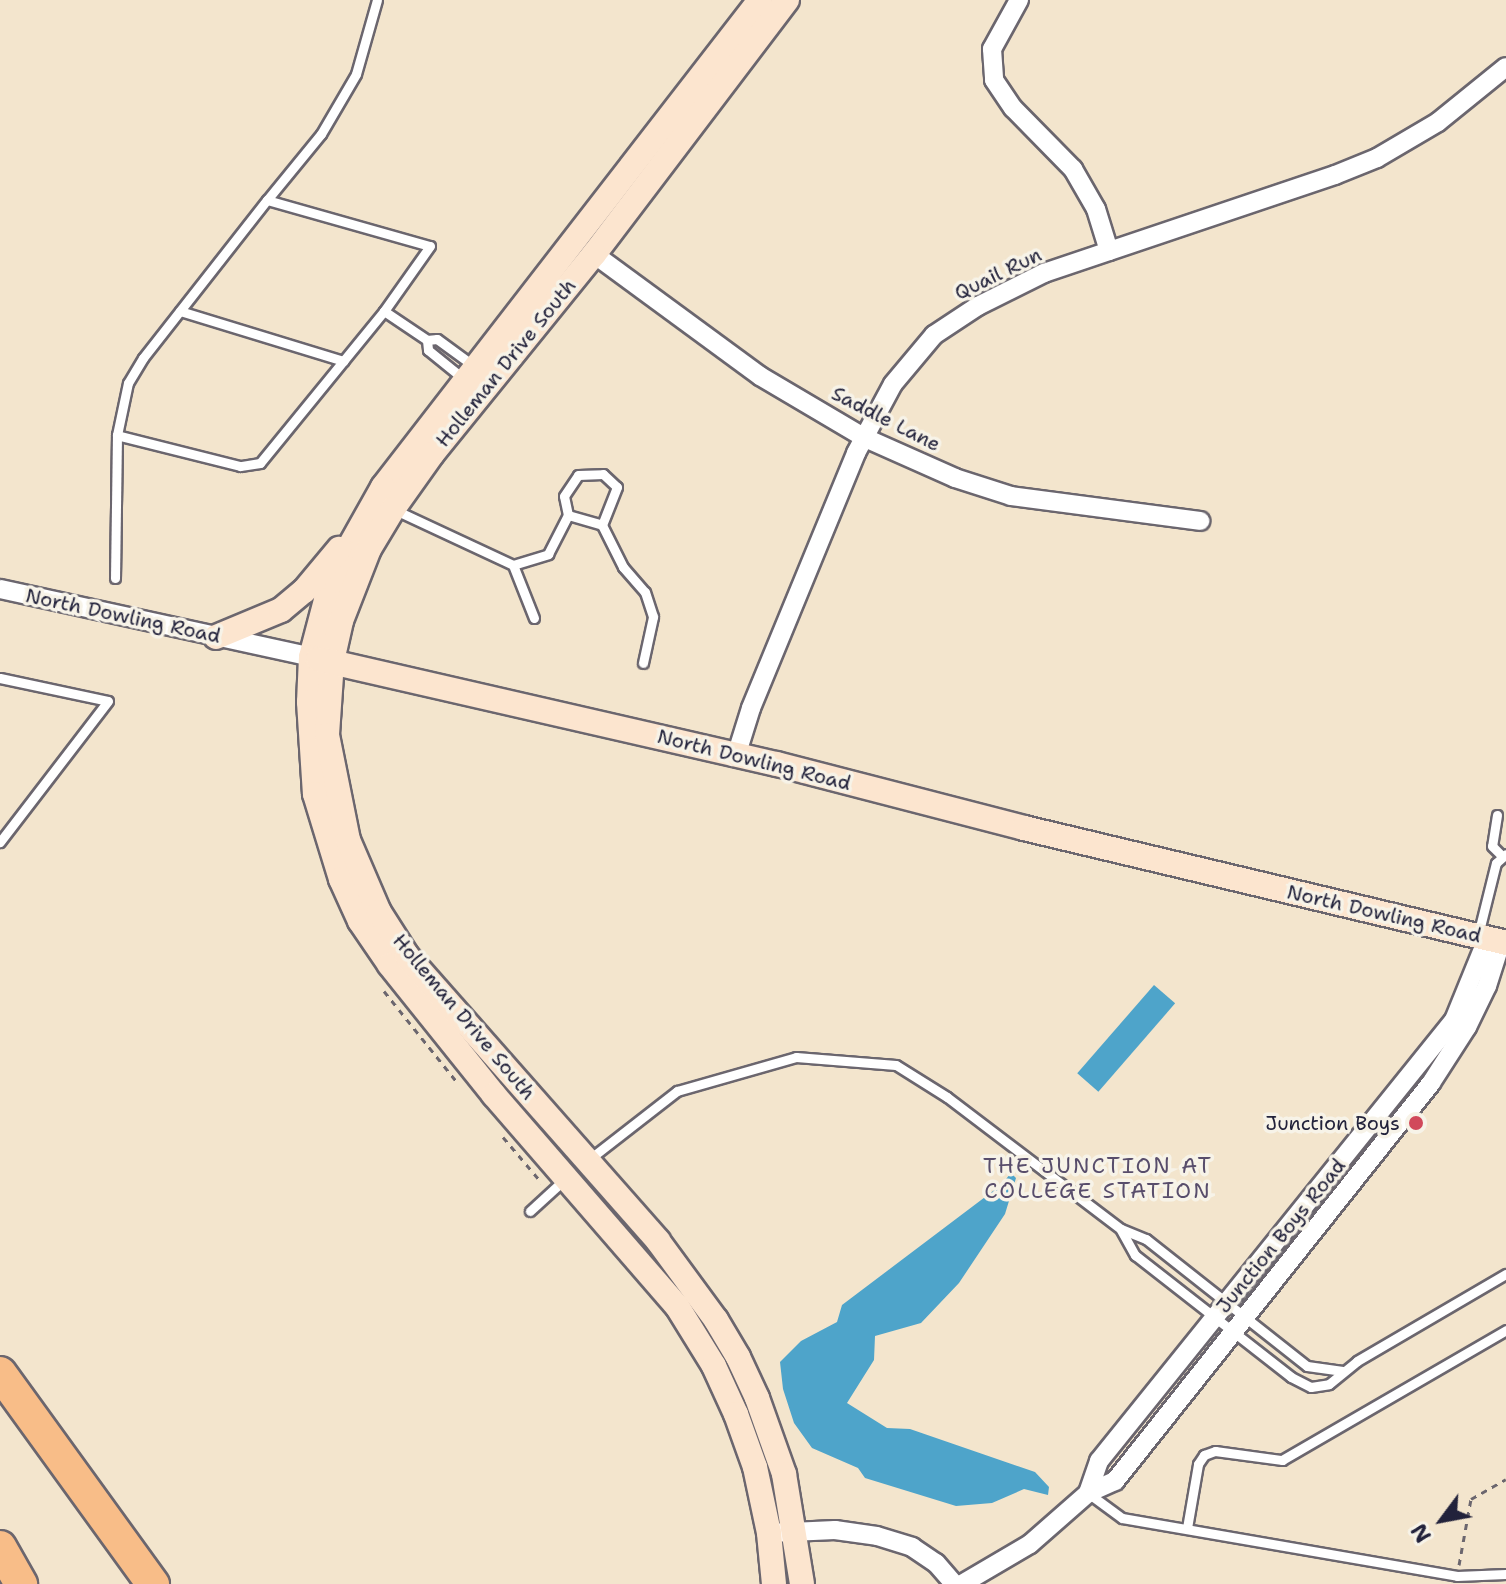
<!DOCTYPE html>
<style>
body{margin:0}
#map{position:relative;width:1506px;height:1584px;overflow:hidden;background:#f3e5cd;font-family:"Shantell Sans",sans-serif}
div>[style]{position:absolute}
.water>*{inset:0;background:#4ea4ca;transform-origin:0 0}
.path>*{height:3px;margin-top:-1.5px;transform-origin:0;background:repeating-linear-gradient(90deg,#6b666e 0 6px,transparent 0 12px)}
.roads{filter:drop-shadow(2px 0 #6b666e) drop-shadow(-2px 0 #6b666e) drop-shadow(0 2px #6b666e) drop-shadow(0 -2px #6b666e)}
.lane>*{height:9px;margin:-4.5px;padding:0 4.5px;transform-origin:4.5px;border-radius:4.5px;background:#fff}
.street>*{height:18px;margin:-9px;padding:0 9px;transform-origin:9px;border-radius:9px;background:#fff}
.secondary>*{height:24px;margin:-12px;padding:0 12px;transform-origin:12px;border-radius:12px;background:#fce5cf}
.highway>*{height:32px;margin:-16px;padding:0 16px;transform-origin:16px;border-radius:16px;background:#f8bd88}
.dots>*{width:22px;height:22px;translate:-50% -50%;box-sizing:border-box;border:4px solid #f7f3e8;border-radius:50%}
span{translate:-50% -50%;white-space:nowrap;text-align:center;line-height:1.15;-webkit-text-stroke:7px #f7f3e8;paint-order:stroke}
.street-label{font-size:20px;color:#22223b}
.poi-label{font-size:20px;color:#22223b}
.right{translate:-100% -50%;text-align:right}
.neighbourhood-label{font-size:22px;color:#584d6b;letter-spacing:2px}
.north{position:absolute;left:1402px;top:1480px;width:80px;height:80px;-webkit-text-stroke:6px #f7f3e8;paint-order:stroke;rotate:238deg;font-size:22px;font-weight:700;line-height:32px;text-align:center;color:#22223b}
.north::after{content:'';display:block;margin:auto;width:28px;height:36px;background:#22223b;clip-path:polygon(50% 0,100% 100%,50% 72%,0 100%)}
</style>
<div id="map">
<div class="water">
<i style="left:1154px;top:985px;width:28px;height:117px;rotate:41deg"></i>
<i style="clip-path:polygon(1011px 1173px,1016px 1178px,1005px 1214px,959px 1283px,921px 1323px,875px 1336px,874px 1360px,847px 1403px,887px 1428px,910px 1429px,1035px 1472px,1049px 1487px,1048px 1495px,1024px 1489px,992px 1503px,956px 1506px,865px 1478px,858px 1468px,812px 1448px,794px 1423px,783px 1389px,780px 1362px,801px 1341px,837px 1322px,842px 1305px,1001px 1185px)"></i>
</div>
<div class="path">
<i style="left:384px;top:991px;width:117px;rotate:51.3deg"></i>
<i style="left:503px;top:1137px;width:60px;rotate:49.7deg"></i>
<i style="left:1459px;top:1565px;width:67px;rotate:-79.7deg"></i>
<i style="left:1471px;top:1499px;width:40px;rotate:-29.7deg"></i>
</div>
<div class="roads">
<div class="lane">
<i style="left:267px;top:200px;width:85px;rotate:-50.7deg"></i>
<i style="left:321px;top:134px;width:69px;rotate:-59.7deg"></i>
<i style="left:356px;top:74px;width:77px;rotate:-74.2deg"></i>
<i style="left:180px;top:311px;width:171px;rotate:17deg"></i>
<i style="left:384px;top:311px;width:196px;rotate:129.2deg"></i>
<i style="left:260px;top:463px;width:20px;rotate:171deg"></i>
<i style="left:240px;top:466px;width:127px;rotate:-165.9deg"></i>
<i style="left:117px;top:435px;width:53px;rotate:-78.1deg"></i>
<i style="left:128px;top:383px;width:29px;rotate:-59deg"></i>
<i style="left:143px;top:358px;width:201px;rotate:-51.9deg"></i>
<i style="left:267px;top:200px;width:169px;rotate:15.8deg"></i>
<i style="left:430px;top:246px;width:80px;rotate:125.3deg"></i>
<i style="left:384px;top:311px;width:52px;rotate:34deg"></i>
<i style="left:427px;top:340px;width:10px;rotate:-6deg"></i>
<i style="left:437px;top:339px;width:46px;rotate:36.1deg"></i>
<i style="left:427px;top:340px;width:10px;rotate:84deg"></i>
<i style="left:428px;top:350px;width:46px;rotate:38.9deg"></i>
<i style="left:393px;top:509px;width:132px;rotate:25deg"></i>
<i style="left:568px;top:515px;width:35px;rotate:16deg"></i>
<i style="left:115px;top:578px;width:143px;rotate:-89.2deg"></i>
<i style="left:534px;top:618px;width:57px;rotate:-111.6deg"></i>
<i style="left:513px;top:565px;width:37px;rotate:-17deg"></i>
<i style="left:548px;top:554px;width:44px;rotate:-62.9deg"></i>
<i style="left:568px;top:515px;width:19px;rotate:-102deg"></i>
<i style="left:564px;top:496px;width:25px;rotate:-56deg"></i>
<i style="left:578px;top:475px;width:25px;rotate:-2deg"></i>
<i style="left:603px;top:474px;width:19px;rotate:43deg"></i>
<i style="left:617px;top:487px;width:41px;rotate:111.5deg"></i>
<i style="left:602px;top:525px;width:47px;rotate:63.4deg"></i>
<i style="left:623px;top:567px;width:33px;rotate:49deg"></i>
<i style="left:645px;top:592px;width:26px;rotate:72deg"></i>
<i style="left:653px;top:617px;width:47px;rotate:102.3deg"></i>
<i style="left:0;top:678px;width:110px;rotate:12deg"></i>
<i style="left:108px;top:701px;width:178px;rotate:127.5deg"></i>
<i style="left:1497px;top:815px;width:31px;rotate:99deg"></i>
<i style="left:1492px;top:846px;width:13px;rotate:45deg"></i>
<i style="left:1478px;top:935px;width:74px;rotate:-76deg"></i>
<i style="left:1496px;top:863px;width:13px;rotate:-42deg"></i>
<i style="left:587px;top:1161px;width:114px;rotate:-37.9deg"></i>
<i style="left:677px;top:1091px;width:124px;rotate:-15.9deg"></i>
<i style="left:796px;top:1057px;width:100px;rotate:4.6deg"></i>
<i style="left:896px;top:1065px;width:60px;rotate:32.1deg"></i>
<i style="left:947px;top:1097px;width:218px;rotate:37.2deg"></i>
<i style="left:1121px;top:1229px;width:27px;rotate:22deg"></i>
<i style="left:1146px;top:1239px;width:205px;rotate:38.3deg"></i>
<i style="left:1307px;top:1366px;width:36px;rotate:8deg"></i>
<i style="left:530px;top:1211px;width:49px;rotate:-42.5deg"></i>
<i style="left:1121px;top:1230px;width:29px;rotate:61deg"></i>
<i style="left:1135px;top:1255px;width:198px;rotate:38deg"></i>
<i style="left:1291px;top:1377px;width:22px;rotate:27deg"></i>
<i style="left:1311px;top:1387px;width:18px;rotate:-9deg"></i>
<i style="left:1329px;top:1384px;width:36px;rotate:-39deg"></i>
<i style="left:1357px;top:1361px;width:173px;rotate:-30.3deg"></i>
<i style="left:1088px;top:1493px;width:42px;rotate:36.3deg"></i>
<i style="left:1122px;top:1518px;width:340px;rotate:9.8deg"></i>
<i style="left:1457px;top:1576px;width:49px;rotate:-2.3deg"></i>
<i style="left:1187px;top:1528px;width:65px;rotate:-80.2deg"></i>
<i style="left:1198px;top:1464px;width:11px;rotate:-56deg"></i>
<i style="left:1204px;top:1455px;width:12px;rotate:-20deg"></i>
<i style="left:1215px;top:1451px;width:68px;rotate:7.7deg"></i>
<i style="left:1282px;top:1460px;width:259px;rotate:-30.1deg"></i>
</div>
<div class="street">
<i style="left:1019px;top:0;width:56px;rotate:118.9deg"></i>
<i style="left:992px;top:49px;width:31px;rotate:86deg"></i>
<i style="left:994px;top:80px;width:34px;rotate:56deg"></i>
<i style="left:1013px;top:108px;width:86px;rotate:45.5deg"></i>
<i style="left:1073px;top:169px;width:46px;rotate:60.1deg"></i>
<i style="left:1096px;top:209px;width:44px;rotate:72.8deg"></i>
<i style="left:594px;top:254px;width:206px;rotate:36.3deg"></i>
<i style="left:760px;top:376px;width:120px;rotate:30.6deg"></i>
<i style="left:863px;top:437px;width:101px;rotate:24deg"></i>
<i style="left:955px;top:478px;width:59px;rotate:17.8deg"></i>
<i style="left:1011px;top:496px;width:191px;rotate:7.5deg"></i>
<i style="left:0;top:589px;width:318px;rotate:12.3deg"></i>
<i style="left:736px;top:756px;width:50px;rotate:-72.6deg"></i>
<i style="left:751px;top:708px;width:276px;rotate:-67.6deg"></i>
<i style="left:856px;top:453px;width:78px;rotate:-61.8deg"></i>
<i style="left:893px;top:384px;width:64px;rotate:-50.1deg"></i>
<i style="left:934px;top:335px;width:53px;rotate:-33.4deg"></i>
<i style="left:978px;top:306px;width:74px;rotate:-26.6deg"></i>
<i style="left:1044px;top:273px;width:307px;rotate:-18.6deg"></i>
<i style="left:1335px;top:175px;width:45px;rotate:-22deg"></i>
<i style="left:1377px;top:158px;width:71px;rotate:-30.5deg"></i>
<i style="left:1438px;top:122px;width:87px;rotate:-39deg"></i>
<i style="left:1088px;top:1493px;width:34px;rotate:-71deg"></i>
<i style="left:1099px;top:1461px;width:566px;rotate:-51.17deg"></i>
<i style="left:1454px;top:1020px;width:87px;rotate:-67.8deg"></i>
<i style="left:769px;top:1533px;width:66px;rotate:-2.6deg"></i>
<i style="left:835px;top:1530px;width:42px;rotate:8.1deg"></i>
<i style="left:877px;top:1536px;width:37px;rotate:17deg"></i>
<i style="left:912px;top:1547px;width:29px;rotate:34deg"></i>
<i style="left:936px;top:1563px;width:28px;rotate:49deg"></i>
<i style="left:962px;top:1584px;width:79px;rotate:-30.5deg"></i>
<i style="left:1030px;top:1544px;width:77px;rotate:-41.3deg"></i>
<i style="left:1088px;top:1493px;width:30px;rotate:-24deg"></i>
<i style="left:1115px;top:1481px;width:508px;rotate:-51.55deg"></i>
<i style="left:1431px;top:1083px;width:67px;rotate:-57.3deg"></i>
<i style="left:1467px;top:1027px;width:46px;rotate:-64deg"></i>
<i style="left:1487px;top:986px;width:46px;rotate:-72.3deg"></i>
</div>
<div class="secondary">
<i style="left:760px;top:0;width:616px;rotate:127.74deg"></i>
<i style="left:383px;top:487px;width:76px;rotate:119.3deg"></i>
<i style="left:346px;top:553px;width:51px;rotate:113.1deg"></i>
<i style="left:326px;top:600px;width:59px;rotate:104.7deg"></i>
<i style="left:311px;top:657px;width:45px;rotate:92.5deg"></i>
<i style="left:309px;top:702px;width:92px;rotate:86.3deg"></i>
<i style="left:315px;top:794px;width:89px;rotate:73deg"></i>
<i style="left:341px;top:879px;width:46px;rotate:65.7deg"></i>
<i style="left:360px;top:921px;width:53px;rotate:55.7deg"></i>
<i style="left:390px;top:965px;width:166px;rotate:51.3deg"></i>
<i style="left:494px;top:1095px;width:279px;rotate:49.1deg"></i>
<i style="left:677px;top:1306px;width:70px;rotate:58.3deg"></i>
<i style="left:714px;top:1366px;width:53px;rotate:65.4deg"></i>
<i style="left:736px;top:1414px;width:56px;rotate:70.3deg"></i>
<i style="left:755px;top:1467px;width:67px;rotate:78deg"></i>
<i style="left:769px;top:1533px;width:51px;rotate:84.4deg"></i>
<i style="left:787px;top:0;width:319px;rotate:127.2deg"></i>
<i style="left:594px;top:254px;width:257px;rotate:129deg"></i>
<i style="left:432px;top:454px;width:67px;rotate:125.3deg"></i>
<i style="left:393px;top:509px;width:47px;rotate:121deg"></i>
<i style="left:369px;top:549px;width:77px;rotate:111.3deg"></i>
<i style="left:341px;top:621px;width:41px;rotate:102.7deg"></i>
<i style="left:332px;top:661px;width:74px;rotate:93.9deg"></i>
<i style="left:327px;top:735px;width:107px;rotate:78.7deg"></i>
<i style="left:348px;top:840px;width:78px;rotate:66.7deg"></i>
<i style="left:379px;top:912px;width:52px;rotate:57.5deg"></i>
<i style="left:407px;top:956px;width:380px;rotate:48.6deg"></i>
<i style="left:658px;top:1241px;width:98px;rotate:53.7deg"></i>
<i style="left:716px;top:1320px;width:43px;rotate:59.3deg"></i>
<i style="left:738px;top:1357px;width:45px;rotate:65.1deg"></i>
<i style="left:757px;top:1398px;width:81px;rotate:70.4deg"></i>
<i style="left:784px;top:1474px;width:111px;rotate:80.7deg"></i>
<i style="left:216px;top:637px;width:70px;rotate:-22.6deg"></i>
<i style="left:281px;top:610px;width:30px;rotate:-40deg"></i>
<i style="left:304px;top:591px;width:55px;rotate:-50.2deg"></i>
<i style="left:318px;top:659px;width:471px;rotate:12.9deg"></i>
<i style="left:777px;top:764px;width:255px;rotate:14.5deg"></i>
<i style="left:1024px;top:828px;width:496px;rotate:13.4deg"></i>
</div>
<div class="highway">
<i style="left:0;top:1373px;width:261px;rotate:54.1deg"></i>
<i style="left:0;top:1547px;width:43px;rotate:60.4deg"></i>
</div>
</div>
<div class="dots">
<i style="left:1416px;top:1123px;background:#d1495b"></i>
</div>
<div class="street-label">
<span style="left:998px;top:274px;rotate:-26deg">Quail Run</span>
<span style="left:506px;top:363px;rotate:-51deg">Holleman Drive South</span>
<span style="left:886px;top:419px;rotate:27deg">Saddle Lane</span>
<span style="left:123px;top:616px;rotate:12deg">North Dowling Road</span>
<span style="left:754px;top:760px;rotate:14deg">North Dowling Road</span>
<span style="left:1384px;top:914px;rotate:13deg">North Dowling Road</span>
<span style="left:464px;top:1017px;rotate:50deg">Holleman Drive South</span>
<span style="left:1281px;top:1236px;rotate:-51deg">Junction Boys Road</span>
</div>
<div class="poi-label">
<span class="right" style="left:1400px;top:1123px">Junction Boys</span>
</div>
<div class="neighbourhood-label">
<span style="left:1098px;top:1178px">THE JUNCTION AT<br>COLLEGE STATION</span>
</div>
<div class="north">N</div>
</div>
